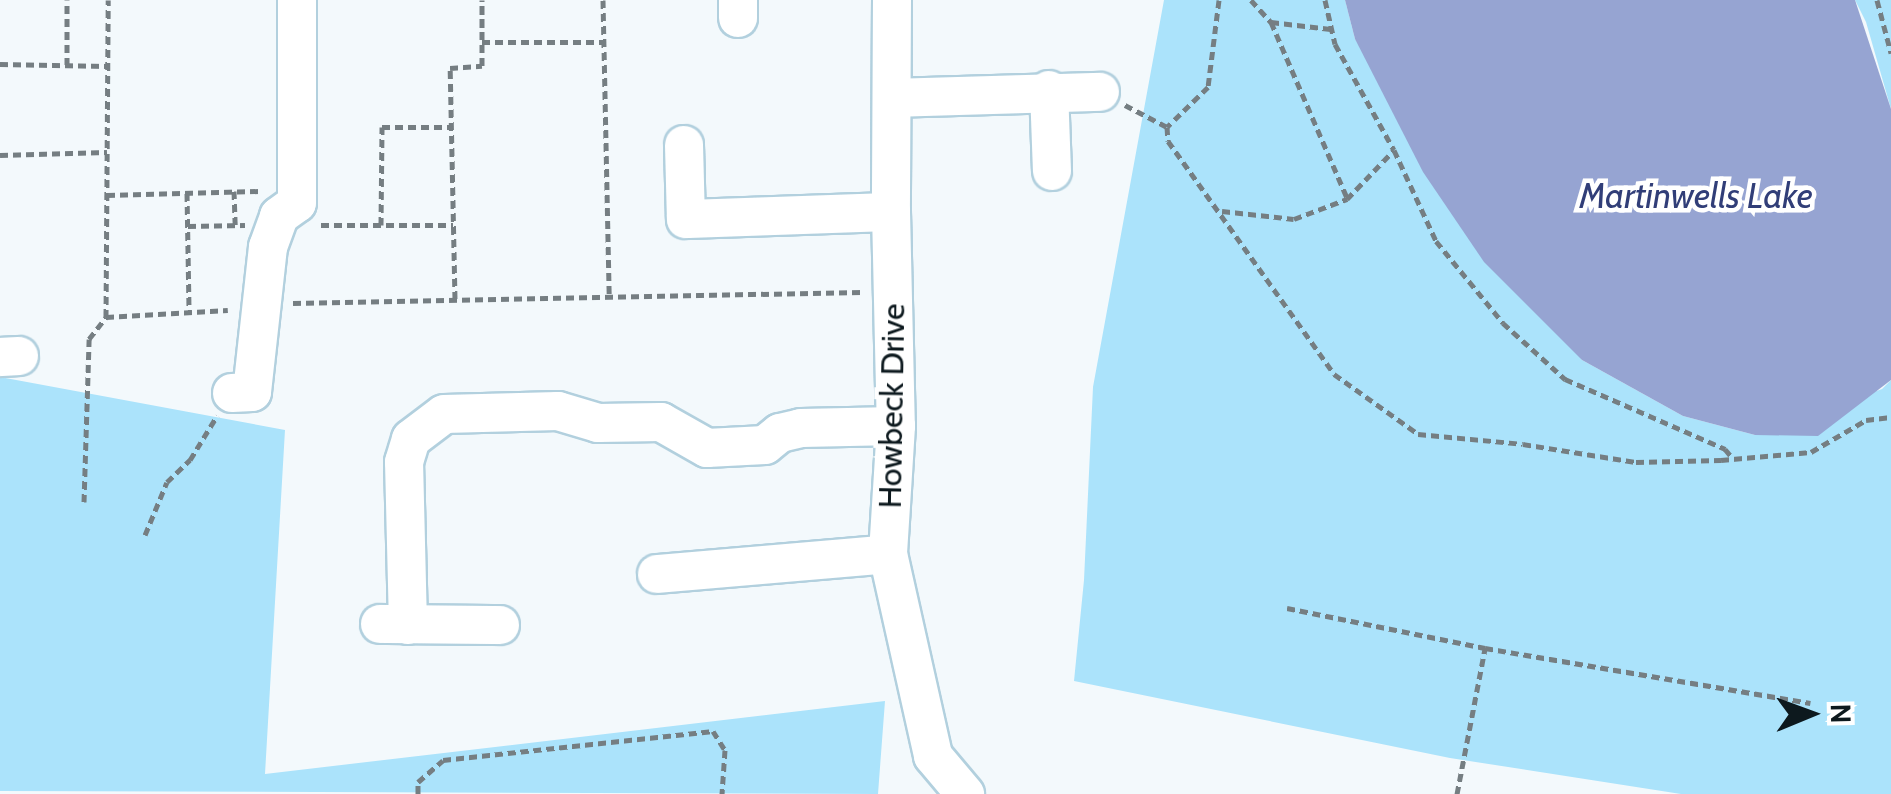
<!DOCTYPE html>
<style>
body{margin:0}
#map{position:relative;width:1891px;height:794px;overflow:hidden;background:#f3f9fc;font-family:Cabin,sans-serif}
div>[style]{position:absolute}
.green>*{inset:0;background:#abe3fb}
.water>*{inset:0;background:#96a4d2}
.path>*{height:5px;margin-top:-2.5px;transform-origin:0;background:repeating-linear-gradient(90deg,#757e82 0 8px,transparent 0 13px)}
.roads{filter:drop-shadow(2px 0 #b2d0de) drop-shadow(-2px 0 #b2d0de) drop-shadow(0 2px #b2d0de) drop-shadow(0 -2px #b2d0de)}
.minor>*{height:38px;margin:-19px;padding:0 19px;transform-origin:19px;border-radius:19px;background:#fff}
span{translate:-50% -50%;white-space:nowrap;text-align:center;line-height:1.15;-webkit-text-stroke:9px #fff;paint-order:stroke}
.street-label{font-size:32px;color:#0d191e}
.water-label{font-size:35px;color:#313e78;font-style:italic}
.north{position:absolute;left:1761px;top:664px;width:100px;height:100px;-webkit-text-stroke:8px #fff;paint-order:stroke;rotate:89deg;font-size:28px;font-weight:700;line-height:40px;text-align:center;color:#0d191e}
.north::after{content:'';display:block;margin:auto;width:35px;height:45px;background:#0d191e;clip-path:polygon(50% 0,100% 100%,50% 72%,0 100%)}
</style>
<div id="map">
<div class="green">
<i style="clip-path:polygon(1164px 0,1345px 0,1355px 39px,1582px 360px,1683px 416px,1755px 435px,1882px 389px,1891px 380px,1891px 794px,1681px 794px,1450px 758px,1074px 681px,1084px 580px,1093px 387px)"></i>
<i style="clip-path:polygon(1855px 0,1891px 0,1891px 109px,1866px 22px)"></i>
<i style="clip-path:polygon(0 377px,285px 430px,265px 774px,885px 701px,878px 794px,0 791px)"></i>
</div>
<div class="water">
<i style="clip-path:polygon(1345px 0,1855px 0,1891px 109px,1891px 380px,1818px 436px,1755px 435px,1683px 416px,1582px 360px,1484px 262px,1423px 172px,1355px 39px)"></i>
</div>
<div class="path">
<i style="left:603px;top:0;width:294px;rotate:88.8deg"></i>
<i style="left:1219px;top:0;width:88px;rotate:97.2deg"></i>
<i style="left:1208px;top:87px;width:57px;rotate:135.7deg"></i>
<i style="left:1167px;top:127px;width:14px;rotate:86deg"></i>
<i style="left:1168px;top:141px;width:286px;rotate:54.5deg"></i>
<i style="left:1334px;top:374px;width:103px;rotate:35.5deg"></i>
<i style="left:1418px;top:434px;width:105px;rotate:5.4deg"></i>
<i style="left:1523px;top:444px;width:114px;rotate:9.1deg"></i>
<i style="left:1636px;top:462px;width:85px;rotate:-1.3deg"></i>
<i style="left:1721px;top:460px;width:90px;rotate:-5.1deg"></i>
<i style="left:1811px;top:452px;width:64px;rotate:-30.2deg"></i>
<i style="left:1866px;top:420px;width:25px;rotate:-7deg"></i>
<i style="left:1251px;top:0;width:30px;rotate:48deg"></i>
<i style="left:1271px;top:22px;width:60px;rotate:6.7deg"></i>
<i style="left:1325px;top:0;width:45px;rotate:77.2deg"></i>
<i style="left:1335px;top:44px;width:121px;rotate:60.9deg"></i>
<i style="left:1394px;top:150px;width:100px;rotate:65.2deg"></i>
<i style="left:1436px;top:241px;width:106px;rotate:50.7deg"></i>
<i style="left:1503px;top:323px;width:84px;rotate:42.1deg"></i>
<i style="left:1565px;top:379px;width:175px;rotate:23.6deg"></i>
<i style="left:1725px;top:449px;width:8px;rotate:50deg"></i>
<i style="left:1877px;top:0;width:55px;rotate:75.2deg"></i>
<i style="left:1271px;top:22px;width:192px;rotate:66.6deg"></i>
<i style="left:482px;top:42px;width:121px"></i>
<i style="left:0;top:64px;width:107px;rotate:1.1deg"></i>
<i style="left:67px;top:65px;width:65px;rotate:-90deg"></i>
<i style="left:1125px;top:105px;width:47px;rotate:27.6deg"></i>
<i style="left:0;top:155px;width:107px;rotate:-1.6deg"></i>
<i style="left:234px;top:191px;width:34px;rotate:88deg"></i>
<i style="left:187px;top:193px;width:119px;rotate:89deg"></i>
<i style="left:107px;top:195px;width:152px;rotate:-1.5deg"></i>
<i style="left:1222px;top:211px;width:72px;rotate:6.3deg"></i>
<i style="left:1294px;top:219px;width:57px;rotate:-20.7deg"></i>
<i style="left:1347px;top:199px;width:68px;rotate:-46.2deg"></i>
<i style="left:321px;top:225px;width:132px"></i>
<i style="left:381px;top:225px;width:98px;rotate:-89.4deg"></i>
<i style="left:382px;top:127px;width:69px"></i>
<i style="left:188px;top:226px;width:57px;rotate:-1deg"></i>
<i style="left:455px;top:299px;width:231px;rotate:-91.2deg"></i>
<i style="left:450px;top:68px;width:32px;rotate:-4deg"></i>
<i style="left:482px;top:66px;width:66px;rotate:-90deg"></i>
<i style="left:293px;top:303px;width:569px;rotate:-1.11deg"></i>
<i style="left:106px;top:317px;width:122px;rotate:-3.3deg"></i>
<i style="left:84px;top:502px;width:163px;rotate:-88.2deg"></i>
<i style="left:89px;top:339px;width:28px;rotate:-52deg"></i>
<i style="left:106px;top:317px;width:317px;rotate:-89.6deg"></i>
<i style="left:145px;top:535px;width:57px;rotate:-67.5deg"></i>
<i style="left:167px;top:482px;width:32px;rotate:-44deg"></i>
<i style="left:190px;top:460px;width:52px;rotate:-58.5deg"></i>
<i style="left:1287px;top:608px;width:202px;rotate:11.4deg"></i>
<i style="left:1485px;top:648px;width:330px;rotate:9.6deg"></i>
<i style="left:418px;top:794px;width:12px;rotate:-90deg"></i>
<i style="left:418px;top:782px;width:33px;rotate:-41deg"></i>
<i style="left:443px;top:760px;width:272px;rotate:-6.1deg"></i>
<i style="left:713px;top:731px;width:22px;rotate:58deg"></i>
<i style="left:725px;top:750px;width:44px;rotate:93.9deg"></i>
<i style="left:1457px;top:794px;width:149px;rotate:-79.1deg"></i>
</div>
<div class="roads">
<div class="minor">
<i style="left:738px;top:0;width:18px;rotate:90deg"></i>
<i style="left:892px;top:0;width:212px;rotate:90.3deg"></i>
<i style="left:891px;top:212px;width:214px;rotate:88.7deg"></i>
<i style="left:896px;top:426px;width:128px;rotate:93.6deg"></i>
<i style="left:888px;top:554px;width:207px;rotate:77.4deg"></i>
<i style="left:933px;top:756px;width:50px;rotate:49.9deg"></i>
<i style="left:1049px;top:90px;width:81px;rotate:87.9deg"></i>
<i style="left:893px;top:98px;width:207px;rotate:-1.7deg"></i>
<i style="left:684px;top:145px;width:74px;rotate:88.5deg"></i>
<i style="left:686px;top:219px;width:205px;rotate:-2deg"></i>
<i style="left:0;top:357px;width:19px;rotate:-3deg"></i>
<i style="left:232px;top:393px;width:20px;rotate:-3deg"></i>
<i style="left:252px;top:392px;width:146px;rotate:-83.7deg"></i>
<i style="left:268px;top:247px;width:33px;rotate:-70deg"></i>
<i style="left:279px;top:216px;width:22px;rotate:-36deg"></i>
<i style="left:297px;top:203px;width:203px;rotate:-90deg"></i>
<i style="left:657px;top:574px;width:232px;rotate:-4.9deg"></i>
<i style="left:380px;top:624px;width:120px;rotate:0.5deg"></i>
<i style="left:408px;top:625px;width:163px;rotate:-91.4deg"></i>
<i style="left:404px;top:462px;width:24px;rotate:-73deg"></i>
<i style="left:411px;top:439px;width:41px;rotate:-37.1deg"></i>
<i style="left:444px;top:414px;width:114px;rotate:-1.5deg"></i>
<i style="left:558px;top:411px;width:42px;rotate:16.7deg"></i>
<i style="left:598px;top:423px;width:63px;rotate:-0.9deg"></i>
<i style="left:661px;top:422px;width:53px;rotate:29.5deg"></i>
<i style="left:707px;top:448px;width:58px;rotate:-3deg"></i>
<i style="left:765px;top:445px;width:19px;rotate:-39deg"></i>
<i style="left:780px;top:433px;width:22px;rotate:-13deg"></i>
<i style="left:801px;top:428px;width:95px;rotate:-1.2deg"></i>
</div>
</div>
<div class="street-label">
<span style="left:892px;top:406px;rotate:-89deg">Howbeck Drive</span>
</div>
<div class="water-label">
<span style="left:1696px;top:196px">Martinwells Lake</span>
</div>
<div class="north">N</div>
</div>
